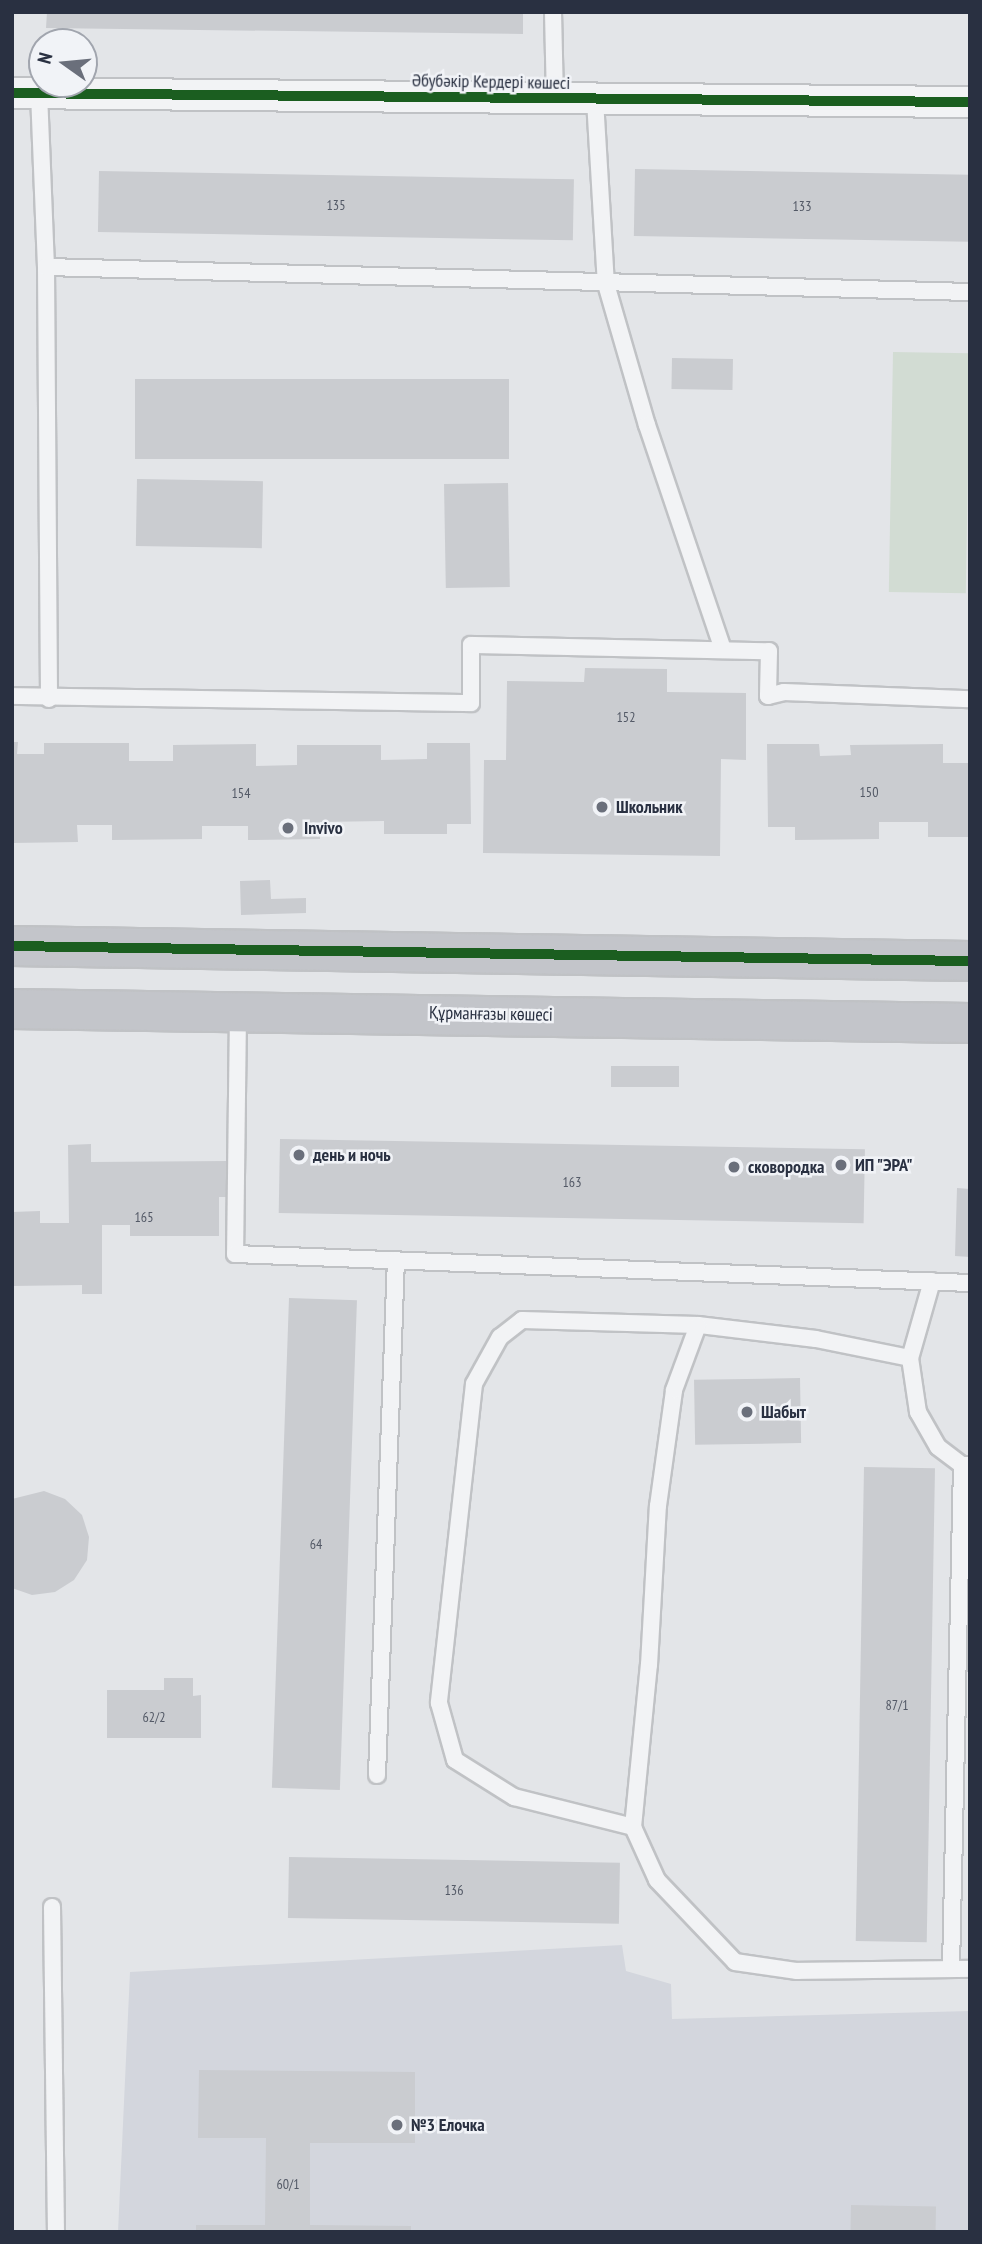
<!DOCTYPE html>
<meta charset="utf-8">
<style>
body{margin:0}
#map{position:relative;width:982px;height:2244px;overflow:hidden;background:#e3e5e8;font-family:"PT Sans Narrow",sans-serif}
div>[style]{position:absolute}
.built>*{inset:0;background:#d3d6dd}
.green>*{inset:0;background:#d2dcd3;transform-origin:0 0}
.building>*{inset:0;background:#caccd0;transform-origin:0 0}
.roads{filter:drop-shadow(2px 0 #c0c2c5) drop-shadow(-2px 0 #c0c2c5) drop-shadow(0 2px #c0c2c5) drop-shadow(0 -2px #c0c2c5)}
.lane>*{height:16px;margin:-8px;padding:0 8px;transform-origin:8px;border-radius:8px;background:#f2f3f5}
.street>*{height:30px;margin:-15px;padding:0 15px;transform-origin:15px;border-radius:15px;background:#f2f3f5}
.secondary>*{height:38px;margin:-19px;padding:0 19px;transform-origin:19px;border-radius:19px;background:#c3c5ca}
.cycleway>*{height:10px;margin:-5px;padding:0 5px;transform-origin:5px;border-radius:5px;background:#1b5e20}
.dots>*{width:19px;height:19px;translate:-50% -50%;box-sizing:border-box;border:4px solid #f1f3f7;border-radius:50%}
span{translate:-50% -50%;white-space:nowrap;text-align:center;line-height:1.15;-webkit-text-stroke:5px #f1f3f7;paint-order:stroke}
.number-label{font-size:14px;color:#535966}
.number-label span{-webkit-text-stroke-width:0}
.street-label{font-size:18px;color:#293041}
.poi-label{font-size:18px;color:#293041;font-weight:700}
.left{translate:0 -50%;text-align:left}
.frame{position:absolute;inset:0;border:14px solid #293041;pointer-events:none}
.north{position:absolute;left:28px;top:28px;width:70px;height:70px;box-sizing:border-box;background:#f1f3f7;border:2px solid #a1a5ae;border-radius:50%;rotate:285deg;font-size:19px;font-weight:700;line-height:28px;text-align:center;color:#293041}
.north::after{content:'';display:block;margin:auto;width:24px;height:32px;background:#6a6f7b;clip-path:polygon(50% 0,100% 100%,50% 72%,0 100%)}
</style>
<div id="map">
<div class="built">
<i style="clip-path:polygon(622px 1945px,626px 1971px,671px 1984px,672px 2019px,970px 2011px,970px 2232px,118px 2232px,130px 1972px)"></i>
</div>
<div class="green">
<i style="left:893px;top:352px;width:77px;height:240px;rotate:1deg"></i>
</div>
<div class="building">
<i style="clip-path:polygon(47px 12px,523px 12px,523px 34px,46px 28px)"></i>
<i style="left:635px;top:169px;width:335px;height:67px;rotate:1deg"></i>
<i style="left:99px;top:171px;width:475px;height:61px;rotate:1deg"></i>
<i style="left:672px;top:358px;width:61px;height:31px;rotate:1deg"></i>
<i style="left:135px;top:379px;width:374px;height:80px"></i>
<i style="left:137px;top:479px;width:126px;height:67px;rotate:1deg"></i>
<i style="left:508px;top:483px;width:104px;height:64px;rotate:89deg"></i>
<i style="clip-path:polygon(585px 668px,667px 669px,667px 692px,746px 693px,746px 760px,721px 759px,720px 856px,483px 853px,484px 760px,506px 760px,507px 681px,584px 682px)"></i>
<i style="clip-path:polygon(12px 742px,18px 742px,17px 754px,44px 754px,44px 743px,129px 743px,129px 761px,173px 761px,173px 745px,256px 744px,256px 766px,297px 765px,297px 745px,381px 745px,381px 760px,427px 759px,427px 743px,470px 743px,471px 824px,447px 824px,447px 834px,384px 834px,384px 821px,320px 822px,320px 839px,248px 840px,248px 826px,202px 826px,202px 839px,112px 840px,112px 825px,77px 825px,78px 842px,12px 843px)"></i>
<i style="clip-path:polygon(767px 744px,819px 744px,820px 756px,851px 755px,850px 745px,943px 744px,943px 763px,970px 763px,970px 837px,928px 837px,928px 822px,879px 822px,879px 839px,795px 840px,795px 827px,768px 827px)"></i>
<i style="clip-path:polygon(270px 880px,271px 899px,306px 898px,306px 913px,241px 915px,240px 881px)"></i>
<i style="left:679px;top:1066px;width:21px;height:68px;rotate:90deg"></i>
<i style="left:280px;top:1139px;width:585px;height:74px;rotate:1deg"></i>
<i style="clip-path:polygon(91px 1144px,91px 1162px,228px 1161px,228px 1197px,219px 1197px,219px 1236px,130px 1236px,130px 1225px,102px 1225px,102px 1294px,82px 1294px,82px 1285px,12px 1286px,12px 1212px,40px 1211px,40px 1223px,69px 1223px,68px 1145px)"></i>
<i style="clip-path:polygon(957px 1188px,970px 1189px,970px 1257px,955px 1256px)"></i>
<i style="left:289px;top:1298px;width:68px;height:490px;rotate:2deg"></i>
<i style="left:800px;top:1378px;width:65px;height:106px;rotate:89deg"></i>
<i style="left:864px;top:1467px;width:71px;height:474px;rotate:1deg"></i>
<i style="clip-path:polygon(44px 1491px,65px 1499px,82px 1515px,89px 1537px,87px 1560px,74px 1580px,55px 1592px,32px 1595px,12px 1588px,12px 1499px)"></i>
<i style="clip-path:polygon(164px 1678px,193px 1678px,193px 1696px,201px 1695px,201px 1738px,107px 1738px,107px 1690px,164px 1690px)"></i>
<i style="left:289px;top:1857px;width:331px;height:61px;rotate:1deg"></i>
<i style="clip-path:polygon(199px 2070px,415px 2072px,415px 2143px,310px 2143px,310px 2225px,411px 2226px,411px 2232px,196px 2232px,196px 2225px,265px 2225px,266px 2138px,198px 2138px)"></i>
<i style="left:851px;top:2205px;width:85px;height:27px;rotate:1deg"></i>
</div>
<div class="roads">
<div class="lane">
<i style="left:553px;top:12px;width:89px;rotate:88.7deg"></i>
<i style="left:39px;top:93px;width:174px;rotate:87.7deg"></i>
<i style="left:46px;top:267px;width:432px;rotate:89.6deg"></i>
<i style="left:595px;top:100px;width:184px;rotate:86.6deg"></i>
<i style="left:606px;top:284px;width:147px;rotate:73.8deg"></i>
<i style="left:647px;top:425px;width:237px;rotate:71.3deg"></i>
<i style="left:46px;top:267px;width:924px;rotate:1.55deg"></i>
<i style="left:12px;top:696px;width:459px;rotate:0.9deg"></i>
<i style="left:471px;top:703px;width:58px;rotate:-90deg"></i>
<i style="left:471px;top:645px;width:298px;rotate:1.2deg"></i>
<i style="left:769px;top:651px;width:45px;rotate:91.3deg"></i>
<i style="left:768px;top:696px;width:16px;rotate:-14deg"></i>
<i style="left:784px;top:692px;width:186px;rotate:2.2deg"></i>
<i style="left:238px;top:1013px;width:241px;rotate:90.7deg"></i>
<i style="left:235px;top:1254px;width:736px;rotate:2.26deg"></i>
<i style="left:932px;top:1281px;width:80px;rotate:105.9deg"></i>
<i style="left:910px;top:1358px;width:96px;rotate:-168.6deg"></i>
<i style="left:816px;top:1339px;width:119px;rotate:-173.2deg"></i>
<i style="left:698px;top:1325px;width:176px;rotate:-178.4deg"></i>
<i style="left:522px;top:1320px;width:28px;rotate:142deg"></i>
<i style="left:500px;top:1337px;width:54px;rotate:119deg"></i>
<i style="left:474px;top:1384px;width:321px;rotate:96.3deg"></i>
<i style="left:439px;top:1703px;width:59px;rotate:74.3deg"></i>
<i style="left:455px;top:1760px;width:70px;rotate:32.1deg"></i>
<i style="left:514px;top:1797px;width:123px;rotate:14.1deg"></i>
<i style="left:633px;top:1827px;width:58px;rotate:65.6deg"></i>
<i style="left:657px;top:1880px;width:113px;rotate:46.4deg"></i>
<i style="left:735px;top:1962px;width:63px;rotate:8.3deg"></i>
<i style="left:797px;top:1971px;width:173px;rotate:-0.7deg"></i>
<i style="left:910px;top:1358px;width:55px;rotate:81.6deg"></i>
<i style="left:918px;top:1412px;width:40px;rotate:60.3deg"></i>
<i style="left:938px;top:1447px;width:30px;rotate:37deg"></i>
<i style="left:962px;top:1465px;width:8px"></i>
<i style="left:377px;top:1775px;width:515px;rotate:-87.89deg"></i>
<i style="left:633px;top:1827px;width:163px;rotate:-84.4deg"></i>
<i style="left:649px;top:1665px;width:159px;rotate:-86.8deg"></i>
<i style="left:658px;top:1506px;width:117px;rotate:-82.1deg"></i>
<i style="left:674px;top:1390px;width:69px;rotate:-69.7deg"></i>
<i style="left:52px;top:1907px;width:325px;rotate:89.3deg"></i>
<i style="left:951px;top:1969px;width:504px;rotate:-88.75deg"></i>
</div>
<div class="street">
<i style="left:12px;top:93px;width:958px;rotate:0.54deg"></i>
</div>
<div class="secondary">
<i style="left:12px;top:946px;width:958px;rotate:0.9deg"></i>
<i style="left:12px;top:1009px;width:958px;rotate:0.84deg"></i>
</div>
</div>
<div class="cycleway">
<i style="left:12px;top:93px;width:958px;rotate:0.54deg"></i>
<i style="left:12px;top:946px;width:958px;rotate:0.9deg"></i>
</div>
<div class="dots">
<i style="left:602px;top:807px;background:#6a6f7b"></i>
<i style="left:288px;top:828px;background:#6a6f7b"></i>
<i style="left:299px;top:1155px;background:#6a6f7b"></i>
<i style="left:841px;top:1165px;background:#6a6f7b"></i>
<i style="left:734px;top:1167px;background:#6a6f7b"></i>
<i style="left:747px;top:1412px;background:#6a6f7b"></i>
<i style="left:397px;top:2125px;background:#6a6f7b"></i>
</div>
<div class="number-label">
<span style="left:336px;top:205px">135</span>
<span style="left:802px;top:206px">133</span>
<span style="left:626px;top:717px">152</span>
<span style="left:869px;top:792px">150</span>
<span style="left:241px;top:793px">154</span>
<span style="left:572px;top:1182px">163</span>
<span style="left:144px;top:1217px">165</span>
<span style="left:316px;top:1544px">64</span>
<span style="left:897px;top:1705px">87/1</span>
<span style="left:154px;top:1717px">62/2</span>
<span style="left:454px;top:1890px">136</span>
<span style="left:288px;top:2184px">60/1</span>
</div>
<div class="street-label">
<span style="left:491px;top:82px;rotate:1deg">Әбубәкір Кердері көшесі</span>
<span style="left:491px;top:1014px;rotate:1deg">Құрманғазы көшесі</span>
</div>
<div class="poi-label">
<span class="left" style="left:616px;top:807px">Школьник</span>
<span class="left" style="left:304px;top:828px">Invivo</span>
<span class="left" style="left:313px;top:1155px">день и ночь</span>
<span class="left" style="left:855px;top:1165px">ИП "ЭРА"</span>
<span class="left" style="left:748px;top:1167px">сковородка</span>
<span class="left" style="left:761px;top:1412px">Шабыт</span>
<span class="left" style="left:411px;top:2125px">№3 Елочка</span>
</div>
<div class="frame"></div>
<div class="north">N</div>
</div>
